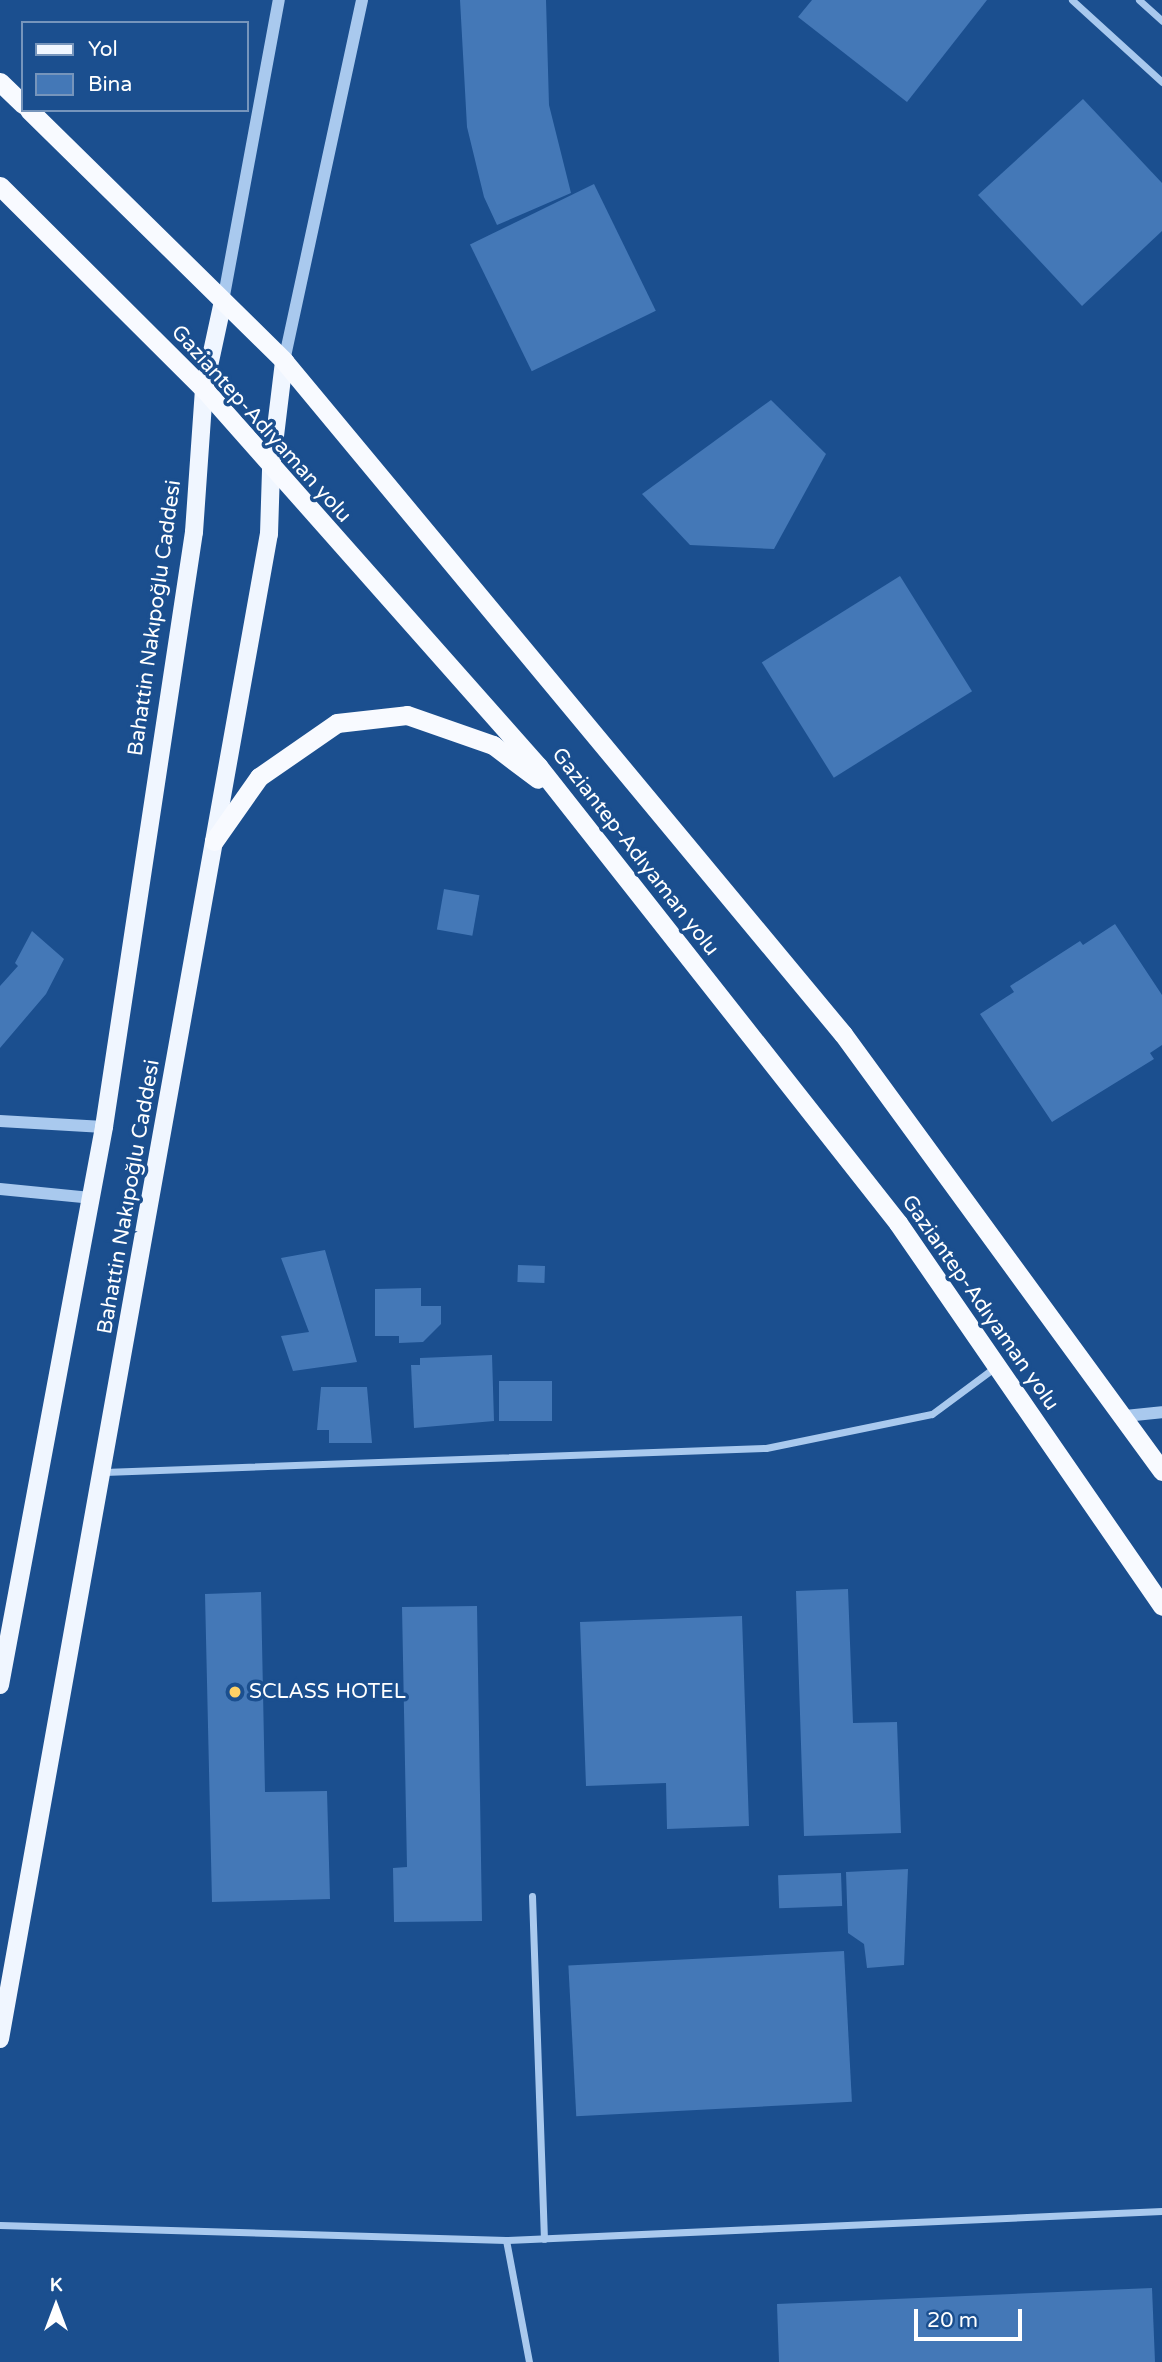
<!DOCTYPE html>
<meta charset="utf-8">
<style>
body{margin:0}
#map{position:relative;width:1162px;height:2362px;overflow:hidden;background:#1b4f8f;font-family:"Varela Round",sans-serif}
div>[style]{position:absolute}
.building>*{inset:0;background:#4478b7;transform-origin:0 0}
.minor>*{height:7px;margin:-3.5px;padding:0 3.5px;transform-origin:3.5px;border-radius:3.5px;background:#a9c9ee}
.tertiary>*{height:12px;margin:-6px;padding:0 6px;transform-origin:6px;border-radius:6px;background:#a9c9ee}
.primary>*{height:18px;margin:-9px;padding:0 9px;transform-origin:9px;border-radius:9px;background:#f0f6ff}
.trunk>*{height:19px;margin:-9.5px;padding:0 9.5px;transform-origin:9.5px;border-radius:9.5px;background:#f8faff}
.dots>*{width:19px;height:19px;translate:-50% -50%;box-sizing:border-box;border:4px solid #1b4f8f;border-radius:50%}
span{translate:-50% -50%;white-space:nowrap;text-align:center;line-height:1.15;-webkit-text-stroke:7px #1b4f8f;paint-order:stroke}
.street-label{font-size:21px;color:#fff}
.poi-label{font-size:21px;color:#fff}
.left{translate:0 -50%;text-align:left}
.legend{position:absolute;left:21px;top:21px;width:228px;height:91px;box-sizing:border-box;background:#1b4f8f;border:2px solid #7695bc;margin:0;padding:9px 12px;list-style:none;font-size:21px;color:#fff}
.legend li{display:flex;align-items:center;gap:14px;height:35px}
.legend b{width:35px;border:2px solid #7695bc}
.north{position:absolute;left:21px;top:2271px;width:70px;height:70px;-webkit-text-stroke:5px #1b4f8f;paint-order:stroke;rotate:0deg;font-size:19px;font-weight:700;line-height:28px;text-align:center;color:#fff}
.north::after{content:'';display:block;margin:auto;width:24px;height:32px;background:#fff;clip-path:polygon(50% 0,100% 100%,50% 72%,0 100%)}
.scale{position:absolute;left:914px;top:2309px;width:108px;height:32px;box-sizing:border-box;border:4px solid #fff;border-top:0;padding-left:9px;font-size:21px;line-height:24px;white-space:nowrap;color:#fff;-webkit-text-stroke:5px #1b4f8f;paint-order:stroke}
</style>
<div id="map">
<div class="building">
<i style="clip-path:polygon(460px 0,546px 0,549px 105px,571px 193px,497px 225px,484px 197px,467px 127px)"></i>
<i style="clip-path:polygon(812px 0,987px 0,907px 102px,798px 17px)"></i>
<i style="clip-path:polygon(1083px 99px,1162px 183px,1162px 231px,1082px 306px,978px 195px)"></i>
<i style="left:594px;top:184px;width:141px;height:138px;rotate:64deg"></i>
<i style="clip-path:polygon(771px 400px,826px 454px,774px 549px,690px 545px,642px 494px)"></i>
<i style="left:900px;top:576px;width:136px;height:163px;rotate:58deg"></i>
<i style="left:444px;top:889px;width:36px;height:41px;rotate:10deg"></i>
<i style="clip-path:polygon(1115px 924px,1162px 995px,1162px 1045px,1150px 1053px,1154px 1059px,1052px 1122px,980px 1014px,1014px 992px,1010px 986px,1080px 941px,1083px 945px)"></i>
<i style="clip-path:polygon(32px 931px,64px 959px,46px 994px,0 1048px,0 986px,18px 966px,15px 963px)"></i>
<i style="clip-path:polygon(325px 1250px,357px 1362px,293px 1371px,281px 1336px,309px 1332px,281px 1258px)"></i>
<i style="left:518px;top:1265px;width:27px;height:17px;rotate:2deg"></i>
<i style="clip-path:polygon(421px 1288px,421px 1306px,441px 1306px,441px 1324px,423px 1342px,399px 1343px,399px 1336px,375px 1336px,375px 1289px)"></i>
<i style="clip-path:polygon(492px 1355px,494px 1421px,414px 1428px,411px 1365px,420px 1365px,420px 1358px)"></i>
<i style="left:499px;top:1381px;width:53px;height:40px"></i>
<i style="clip-path:polygon(321px 1387px,367px 1387px,372px 1443px,329px 1443px,329px 1430px,317px 1430px)"></i>
<i style="clip-path:polygon(848px 1589px,853px 1723px,897px 1722px,901px 1833px,804px 1836px,796px 1591px)"></i>
<i style="clip-path:polygon(261px 1592px,265px 1792px,327px 1791px,330px 1899px,212px 1902px,205px 1594px)"></i>
<i style="clip-path:polygon(477px 1606px,482px 1921px,394px 1922px,393px 1868px,407px 1867px,402px 1607px)"></i>
<i style="clip-path:polygon(742px 1616px,749px 1826px,667px 1829px,666px 1783px,586px 1786px,580px 1622px)"></i>
<i style="clip-path:polygon(908px 1869px,904px 1965px,867px 1968px,864px 1944px,848px 1933px,846px 1872px)"></i>
<i style="left:841px;top:1873px;width:33px;height:63px;rotate:88deg"></i>
<i style="left:844px;top:1951px;width:151px;height:276px;rotate:87deg"></i>
<i style="clip-path:polygon(1152px 2288px,1155px 2362px,779px 2362px,777px 2304px)"></i>
</div>
<div class="minor">
<i style="left:1072px;top:0;width:122px;rotate:42.3deg"></i>
<i style="left:1139px;top:0;width:31px;rotate:42deg"></i>
<i style="left:104px;top:1472px;width:662px;rotate:-2.08deg"></i>
<i style="left:766px;top:1448px;width:169px;rotate:-11.6deg"></i>
<i style="left:932px;top:1414px;width:77px;rotate:-36.6deg"></i>
<i style="left:532px;top:1896px;width:343px;rotate:88deg"></i>
<i style="left:0;top:2225px;width:506px;rotate:1.7deg"></i>
<i style="left:506px;top:2240px;width:124px;rotate:79.3deg"></i>
<i style="left:506px;top:2240px;width:657px;rotate:-2.53deg"></i>
</div>
<div class="tertiary">
<i style="left:223px;top:301px;width:306px;rotate:-79.5deg"></i>
<i style="left:284px;top:361px;width:369px;rotate:-77.8deg"></i>
<i style="left:0;top:1121px;width:104px;rotate:3.3deg"></i>
<i style="left:0;top:1189px;width:91px;rotate:5.6deg"></i>
<i style="left:1125px;top:1416px;width:37px;rotate:-6deg"></i>
</div>
<div class="primary">
<i style="left:0;top:1685px;width:568px;rotate:-79.44deg"></i>
<i style="left:104px;top:1127px;width:602px;rotate:-81.4deg"></i>
<i style="left:194px;top:532px;width:143px;rotate:-86deg"></i>
<i style="left:204px;top:389px;width:90px;rotate:-77.8deg"></i>
<i style="left:0;top:2039px;width:1529px;rotate:-79.87deg"></i>
<i style="left:269px;top:534px;width:65px;rotate:-88.2deg"></i>
<i style="left:271px;top:469px;width:109px;rotate:-83.1deg"></i>
</div>
<div class="trunk">
<i style="left:0;top:82px;width:32px;rotate:44deg"></i>
<i style="left:29px;top:110px;width:358px;rotate:44.5deg"></i>
<i style="left:284px;top:361px;width:875px;rotate:50.29deg"></i>
<i style="left:843px;top:1034px;width:541px;rotate:53.87deg"></i>
<i style="left:0;top:186px;width:288px;rotate:44.9deg"></i>
<i style="left:204px;top:389px;width:504px;rotate:48.46deg"></i>
<i style="left:538px;top:766px;width:582px;rotate:51.77deg"></i>
<i style="left:898px;top:1223px;width:465px;rotate:55.4deg"></i>
<i style="left:214px;top:841px;width:78px;rotate:-54.9deg"></i>
<i style="left:259px;top:777px;width:95px;rotate:-34.7deg"></i>
<i style="left:337px;top:723px;width:70px;rotate:-6.5deg"></i>
<i style="left:407px;top:715px;width:91px;rotate:19.2deg"></i>
<i style="left:493px;top:745px;width:56px;rotate:37.1deg"></i>
</div>
<div class="dots">
<i style="left:235px;top:1692px;background:#ffd166"></i>
</div>
<div class="street-label">
<span style="left:261px;top:424px;rotate:48deg">Gaziantep-Adıyaman yolu</span>
<span style="left:155px;top:618px;rotate:-82deg">Bahattin Nakıpoğlu Caddesi</span>
<span style="left:635px;top:852px;rotate:52deg">Gaziantep-Adıyaman yolu</span>
<span style="left:129px;top:1197px;rotate:-80deg">Bahattin Nakıpoğlu Caddesi</span>
<span style="left:980px;top:1303px;rotate:55deg">Gaziantep-Adıyaman yolu</span>
</div>
<div class="poi-label">
<span class="left" style="left:249px;top:1692px">SCLASS HOTEL</span>
</div>
<ul class="legend">
<li><b style="height:9px;background:#f0f6ff"></b>Yol</li>
<li><b style="height:19px;background:#4478b7"></b>Bina</li>
</ul>
<div class="north">K</div>
<div class="scale">20 m</div>
</div>
